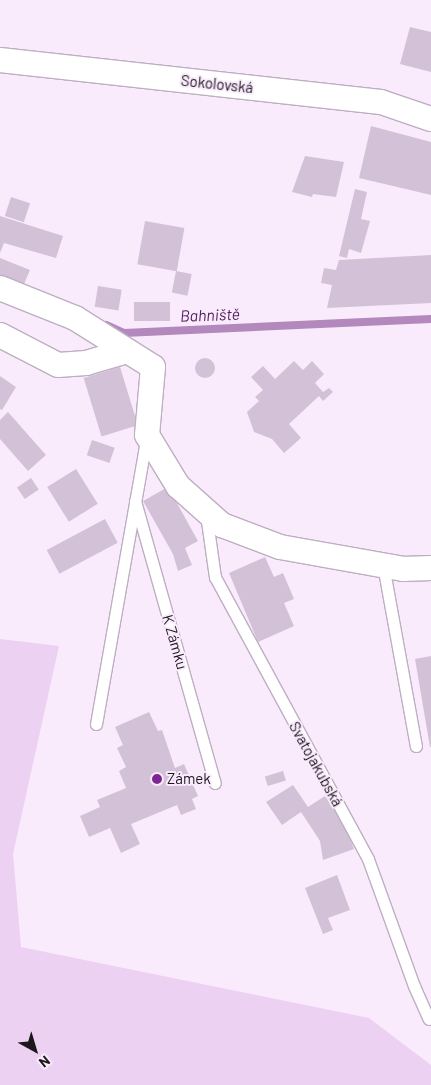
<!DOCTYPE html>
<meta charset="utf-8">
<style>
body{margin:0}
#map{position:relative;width:431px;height:1085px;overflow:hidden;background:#f9ebfc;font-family:Barlow,sans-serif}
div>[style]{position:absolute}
.green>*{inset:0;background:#ecd1f3}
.stream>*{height:8px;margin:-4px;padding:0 4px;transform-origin:4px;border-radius:4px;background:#b388bd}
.building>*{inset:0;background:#d3c2d7;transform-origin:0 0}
.round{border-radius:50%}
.roads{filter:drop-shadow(1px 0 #beaec2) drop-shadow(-1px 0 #beaec2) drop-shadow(0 1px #beaec2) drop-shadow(0 -1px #beaec2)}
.lane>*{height:11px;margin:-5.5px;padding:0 5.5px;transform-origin:5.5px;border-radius:5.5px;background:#fff}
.street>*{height:24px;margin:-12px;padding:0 12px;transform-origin:12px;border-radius:12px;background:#fff}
.dots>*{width:14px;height:14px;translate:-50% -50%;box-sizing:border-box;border:2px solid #f9ebfc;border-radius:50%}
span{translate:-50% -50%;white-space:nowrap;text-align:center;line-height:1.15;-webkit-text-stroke:4px #f9ebfc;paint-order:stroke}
.street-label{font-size:15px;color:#1c161d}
.poi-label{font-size:15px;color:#1c161d}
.left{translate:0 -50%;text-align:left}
.water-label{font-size:16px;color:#552061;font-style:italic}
.north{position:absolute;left:10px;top:1025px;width:50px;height:50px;-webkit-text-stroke:4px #f9ebfc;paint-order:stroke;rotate:141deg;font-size:14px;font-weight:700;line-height:20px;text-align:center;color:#1c161d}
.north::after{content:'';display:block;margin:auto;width:18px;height:22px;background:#1c161d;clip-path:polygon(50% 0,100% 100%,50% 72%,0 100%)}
</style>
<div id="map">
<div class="green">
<i style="clip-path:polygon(0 639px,59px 646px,13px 854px,21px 947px,369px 1018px,431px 1065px,431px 1085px,0 1085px)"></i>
</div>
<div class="stream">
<i style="left:106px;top:325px;width:20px;rotate:24deg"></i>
<i style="left:124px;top:333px;width:307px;rotate:-2.6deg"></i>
</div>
<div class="building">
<i style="clip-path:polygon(410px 27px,431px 32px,431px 72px,400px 64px)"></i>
<i style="clip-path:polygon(371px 126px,431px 142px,431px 195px,359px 178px)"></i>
<i style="clip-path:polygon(305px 156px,344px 162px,336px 197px,313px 194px,312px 197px,292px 192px)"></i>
<i style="clip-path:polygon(355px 189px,367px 192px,361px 219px,370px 221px,361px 253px,349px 249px,347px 258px,339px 256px)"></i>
<i style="left:11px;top:197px;width:20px;height:20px;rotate:18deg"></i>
<i style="clip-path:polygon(0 216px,63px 236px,56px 258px,4px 243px,0 253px)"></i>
<i style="left:145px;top:221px;width:40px;height:44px;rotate:10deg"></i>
<i style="clip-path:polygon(431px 255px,431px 303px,327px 308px,332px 285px,321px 283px,324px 268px,336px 270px,339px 260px)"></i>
<i style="clip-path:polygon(0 258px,30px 270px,24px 284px,0 275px)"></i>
<i style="left:176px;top:271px;width:16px;height:22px;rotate:11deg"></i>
<i style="left:98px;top:286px;width:24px;height:21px;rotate:9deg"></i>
<i style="left:134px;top:302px;width:36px;height:19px"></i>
<i class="round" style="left:195px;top:358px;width:20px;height:20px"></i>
<i style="clip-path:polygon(294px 361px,303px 370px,312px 361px,324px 374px,315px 383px,323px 392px,329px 388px,333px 392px,323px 401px,319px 396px,289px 424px,301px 438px,284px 453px,272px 439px,254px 432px,247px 412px,259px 401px,255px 397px,263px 390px,251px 377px,263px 366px,275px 379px)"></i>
<i style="left:120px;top:367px;width:61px;height:38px;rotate:73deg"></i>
<i style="clip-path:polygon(0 376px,16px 387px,2px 410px,0 409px)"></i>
<i style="clip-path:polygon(8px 412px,46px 455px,28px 471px,0 439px,0 420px)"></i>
<i style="left:92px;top:440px;width:24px;height:16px;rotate:19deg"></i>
<i style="left:76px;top:469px;width:41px;height:34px;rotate:58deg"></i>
<i style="left:31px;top:478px;width:14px;height:17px;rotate:56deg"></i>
<i style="clip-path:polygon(168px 487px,198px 541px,185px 548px,192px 565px,178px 571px,173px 554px,143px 501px)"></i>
<i style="left:105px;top:519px;width:27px;height:66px;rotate:62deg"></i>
<i style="clip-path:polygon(265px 557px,274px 577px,283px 573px,294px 599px,284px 603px,294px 626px,258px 642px,229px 573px)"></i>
<i style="clip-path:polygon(431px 656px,431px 747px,430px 747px,415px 659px)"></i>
<i style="clip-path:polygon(149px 712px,158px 731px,162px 730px,175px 768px,184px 764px,198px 796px,192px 799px,196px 809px,181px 815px,177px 805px,131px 824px,140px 844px,121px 853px,110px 828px,89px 837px,80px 816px,100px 807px,97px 800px,126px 788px,119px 771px,126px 767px,117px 748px,123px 745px,115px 727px)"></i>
<i style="left:283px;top:771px;width:10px;height:19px;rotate:73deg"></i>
<i style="clip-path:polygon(293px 785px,308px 807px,325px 796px,345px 826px,354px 849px,323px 860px,320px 841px,301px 812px,282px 825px,266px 802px)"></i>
<i style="clip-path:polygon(337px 875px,350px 910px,328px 918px,333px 930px,323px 934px,305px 888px)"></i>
</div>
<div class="roads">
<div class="lane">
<i style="left:135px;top:501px;width:293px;rotate:74.2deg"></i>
<i style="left:206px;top:514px;width:64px;rotate:81.9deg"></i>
<i style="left:215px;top:577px;width:321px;rotate:61.5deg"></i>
<i style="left:368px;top:859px;width:135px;rotate:70.1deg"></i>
<i style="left:414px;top:986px;width:36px;rotate:66deg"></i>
<i style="left:383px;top:565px;width:184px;rotate:79.7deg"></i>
<i style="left:96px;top:724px;width:289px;rotate:-80deg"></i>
</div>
<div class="street">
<i style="left:0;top:60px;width:383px;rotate:6.3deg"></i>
<i style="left:381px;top:102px;width:53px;rotate:18.8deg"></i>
<i style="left:0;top:288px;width:81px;rotate:21.8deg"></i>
<i style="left:75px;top:318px;width:92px;rotate:32.1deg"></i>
<i style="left:153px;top:367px;width:68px;rotate:95deg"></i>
<i style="left:147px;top:435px;width:60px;rotate:58.7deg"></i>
<i style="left:178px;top:486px;width:59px;rotate:41.6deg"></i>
<i style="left:222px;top:525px;width:62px;rotate:20.8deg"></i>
<i style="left:280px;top:547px;width:125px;rotate:10.1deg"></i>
<i style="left:403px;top:569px;width:28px;rotate:-2deg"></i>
<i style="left:0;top:335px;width:65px;rotate:27.3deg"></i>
<i style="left:58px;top:365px;width:28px;rotate:-4deg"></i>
<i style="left:86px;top:363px;width:43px;rotate:-16.3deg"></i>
</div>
</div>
<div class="dots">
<i style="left:157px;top:779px;background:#7f2593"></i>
</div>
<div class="street-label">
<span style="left:217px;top:84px;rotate:6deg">Sokolovská</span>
<span style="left:175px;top:642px;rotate:74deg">K Zámku</span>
<span style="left:316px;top:764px;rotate:61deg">Svatojakubská</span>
</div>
<div class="poi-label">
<span class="left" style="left:167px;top:779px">Zámek</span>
</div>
<div class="water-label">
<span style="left:210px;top:315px;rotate:-2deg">Bahniště</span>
</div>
<div class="north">N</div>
</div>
